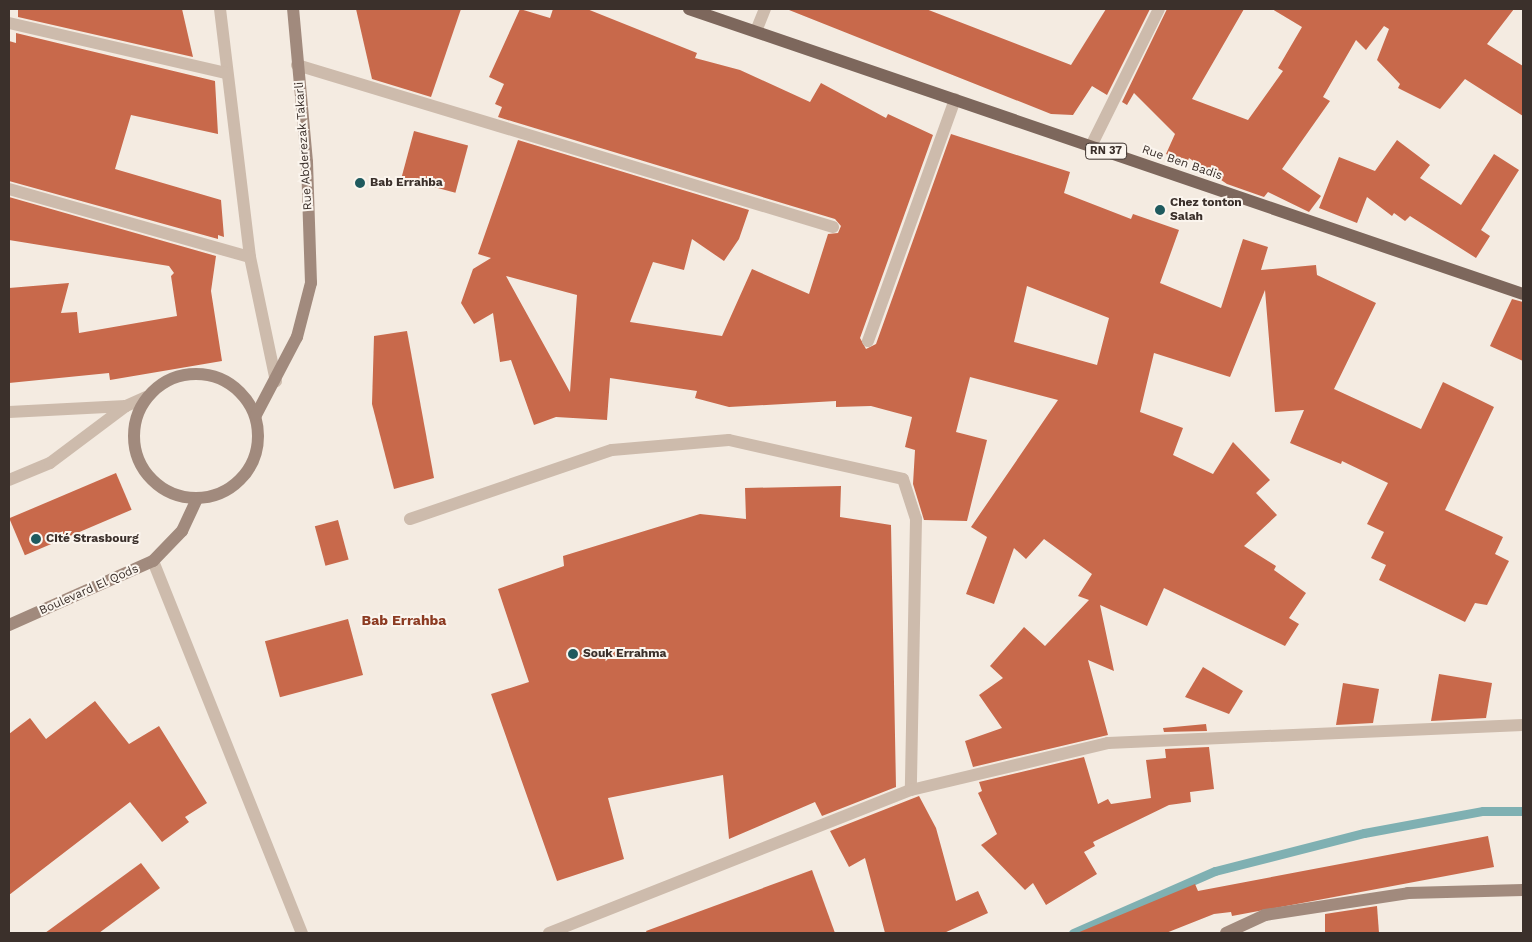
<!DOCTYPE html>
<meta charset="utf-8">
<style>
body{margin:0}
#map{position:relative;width:1532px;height:942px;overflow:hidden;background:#f4ebe1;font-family:"Work Sans",sans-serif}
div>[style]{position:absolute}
.stream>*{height:9px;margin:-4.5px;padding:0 4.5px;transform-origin:4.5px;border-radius:4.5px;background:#7fb0b2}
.building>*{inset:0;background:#c8694b;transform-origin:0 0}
.street>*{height:12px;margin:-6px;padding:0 6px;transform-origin:6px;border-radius:6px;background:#cdbbac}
.secondary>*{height:12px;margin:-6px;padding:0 6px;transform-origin:6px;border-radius:6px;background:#a18a7d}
.secondary>.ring{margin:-6px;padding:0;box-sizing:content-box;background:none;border:12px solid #a18a7d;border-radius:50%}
.primary>*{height:12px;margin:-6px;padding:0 6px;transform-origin:6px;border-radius:6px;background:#7d675c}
.dots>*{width:14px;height:14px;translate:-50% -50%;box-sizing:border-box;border:2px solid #fbf5ee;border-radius:50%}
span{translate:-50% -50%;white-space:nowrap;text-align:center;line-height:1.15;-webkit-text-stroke:4px #fbf5ee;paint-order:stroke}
.shield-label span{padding:1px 4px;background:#fbf5ee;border:1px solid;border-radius:4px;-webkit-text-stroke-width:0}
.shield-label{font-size:11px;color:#3b302b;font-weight:700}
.street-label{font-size:12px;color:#3b302b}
.poi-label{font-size:12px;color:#3b302b;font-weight:700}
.left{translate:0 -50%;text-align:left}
.neighbourhood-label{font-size:14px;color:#8c3b22;font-weight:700}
.frame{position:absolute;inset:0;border:10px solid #3b302b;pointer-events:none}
</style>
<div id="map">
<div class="stream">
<i style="left:1073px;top:933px;width:155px;rotate:-23.6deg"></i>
<i style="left:1215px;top:871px;width:154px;rotate:-14.3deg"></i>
<i style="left:1364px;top:833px;width:121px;rotate:-10.5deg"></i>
<i style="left:1483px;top:811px;width:40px"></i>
</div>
<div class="building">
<i style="clip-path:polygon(18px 9px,182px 9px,193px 57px,18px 17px)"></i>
<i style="clip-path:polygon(356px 9px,461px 9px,431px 97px,372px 79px)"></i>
<i style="clip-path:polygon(evenodd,520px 9px,550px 18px,553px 9px,587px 9px,697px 53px,695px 58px,740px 70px,810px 102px,821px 83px,886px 118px,888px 114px,933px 135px,860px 338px,866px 349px,876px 344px,951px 134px,1070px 172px,1064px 193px,1131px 219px,1133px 214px,1179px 230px,1160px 283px,1221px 308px,1243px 239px,1268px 247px,1261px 270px,1316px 265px,1317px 275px,1376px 303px,1334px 389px,1421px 429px,1443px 382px,1494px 407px,1445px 510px,1503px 537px,1495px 554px,1509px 561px,1487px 605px,1475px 603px,1465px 622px,1379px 580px,1386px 565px,1371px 558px,1384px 532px,1367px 524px,1388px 483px,1342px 461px,1341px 464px,1290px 443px,1304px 410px,1275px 412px,1265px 290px,1230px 377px,1154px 353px,1140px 412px,1183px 428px,1173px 455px,1213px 474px,1233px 442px,1270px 480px,1256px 493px,1277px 515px,1244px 546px,1276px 566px,1274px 570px,1306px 593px,1289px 618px,1299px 624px,1285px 646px,1164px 588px,1147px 626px,1100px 605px,1114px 671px,1088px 660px,1108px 735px,973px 767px,965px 741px,1002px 728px,979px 695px,1003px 678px,990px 666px,1024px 627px,1045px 646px,1089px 600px,1078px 596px,1092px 574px,1044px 539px,1026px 559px,1014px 548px,994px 604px,966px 594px,987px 537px,971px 527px,1058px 400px,970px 377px,956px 432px,987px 440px,967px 521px,924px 520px,913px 484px,915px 450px,905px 447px,912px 417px,871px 406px,836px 407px,836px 401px,729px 407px,695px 398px,697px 391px,610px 378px,607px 420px,556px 417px,534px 425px,511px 360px,500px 362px,493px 313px,474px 324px,461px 303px,473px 269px,491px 258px,478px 254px,518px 140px,749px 210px,739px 239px,724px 261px,692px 239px,684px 270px,653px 262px,630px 322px,722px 336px,752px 269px,809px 294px,828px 234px,838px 233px,841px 226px,835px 219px,498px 117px,502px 107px,495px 104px,504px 84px,489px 77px,520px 9px,506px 276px,577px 295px,570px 392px,506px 276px,520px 9px,1027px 286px,1109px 318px,1097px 365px,1014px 342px,1027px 286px)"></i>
<i style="clip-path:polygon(926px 9px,1071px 65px,1106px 9px,1150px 9px,1107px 95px,1092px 86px,1073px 115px,1051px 114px,789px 10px)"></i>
<i style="clip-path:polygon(1167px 9px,1244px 9px,1192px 99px,1248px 120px,1283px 71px,1278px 68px,1302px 27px,1272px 9px,1514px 9px,1487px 44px,1523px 66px,1523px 116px,1465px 79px,1440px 109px,1398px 88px,1400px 84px,1377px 60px,1389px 29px,1384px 26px,1366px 50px,1356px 40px,1323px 97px,1330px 101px,1282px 169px,1321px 196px,1309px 212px,1268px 192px,1264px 197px,1227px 184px,1189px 158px,1187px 163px,1166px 154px,1175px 134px,1134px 93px,1127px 105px,1122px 102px)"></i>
<i style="clip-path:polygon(16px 33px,215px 81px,218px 134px,131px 115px,115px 169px,221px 200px,224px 237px,218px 235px,218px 239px,9px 181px,9px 41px,16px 43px)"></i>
<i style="left:414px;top:131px;width:56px;height:49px;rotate:15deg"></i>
<i style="clip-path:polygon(1397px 140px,1430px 165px,1420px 178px,1461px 205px,1494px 154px,1519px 170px,1481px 230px,1490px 236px,1476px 258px,1410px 216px,1405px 221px,1394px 213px,1392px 216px,1367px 197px,1357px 223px,1319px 208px,1339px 157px,1375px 171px)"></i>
<i style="clip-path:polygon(9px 197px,216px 256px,211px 291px,222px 361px,110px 380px,109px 373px,9px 383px,9px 288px,69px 283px,61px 313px,77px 312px,79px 333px,177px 316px,171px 276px,174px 273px,169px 266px,9px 240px)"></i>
<i style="clip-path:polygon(1512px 299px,1523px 302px,1523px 361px,1490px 346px)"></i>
<i style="clip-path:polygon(407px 331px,434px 478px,394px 489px,372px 404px,374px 336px)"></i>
<i style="left:116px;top:473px;width:40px;height:116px;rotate:67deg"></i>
<i style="clip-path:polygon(841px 486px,840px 517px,891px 525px,896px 787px,822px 816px,815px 802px,729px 839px,723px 775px,608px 798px,624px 859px,557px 881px,491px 694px,529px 682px,498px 589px,564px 566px,563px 556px,700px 514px,746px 519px,745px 488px)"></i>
<i style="left:338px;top:520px;width:41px;height:24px;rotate:75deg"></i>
<i style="left:348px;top:619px;width:58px;height:86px;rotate:75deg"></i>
<i style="clip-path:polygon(1203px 667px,1243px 691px,1229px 714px,1185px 697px)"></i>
<i style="clip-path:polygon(1439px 674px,1492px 683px,1486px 718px,1431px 721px)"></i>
<i style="clip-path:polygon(1343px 683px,1379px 689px,1373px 723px,1336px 725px)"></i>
<i style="clip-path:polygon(95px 701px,129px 744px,159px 726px,207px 803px,185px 817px,189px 822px,162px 842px,130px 802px,9px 895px,9px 734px,30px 718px,46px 739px)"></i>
<i style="clip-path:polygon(1206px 724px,1207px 731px,1164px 732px,1163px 728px)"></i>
<i style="clip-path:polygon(1209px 747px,1214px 789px,1190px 792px,1191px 802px,1169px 805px,1093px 842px,1095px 846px,1084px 852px,1097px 874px,1046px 905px,1033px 883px,1025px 890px,981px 845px,997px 834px,978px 793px,982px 791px,979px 782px,1084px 757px,1098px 804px,1108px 799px,1111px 804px,1151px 798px,1146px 760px,1166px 758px,1165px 749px)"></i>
<i style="clip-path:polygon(919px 796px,936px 828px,956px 901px,978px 891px,988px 913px,944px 933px,885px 933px,865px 858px,849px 867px,830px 831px)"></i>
<i style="clip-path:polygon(1488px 836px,1494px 867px,1232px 916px,1231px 912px,1214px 914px,1166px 933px,1077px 933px,1195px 884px,1198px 891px)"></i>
<i style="clip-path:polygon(141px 863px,160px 888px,99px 933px,45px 933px)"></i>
<i style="clip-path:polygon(812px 870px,835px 933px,647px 933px,646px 931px)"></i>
<i style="clip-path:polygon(1377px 906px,1379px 933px,1325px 933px,1325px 914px)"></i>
</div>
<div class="street">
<i style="left:220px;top:9px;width:250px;rotate:83.1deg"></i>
<i style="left:250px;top:257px;width:127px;rotate:78.2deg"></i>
<i style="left:9px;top:23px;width:222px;rotate:13deg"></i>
<i style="left:756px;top:31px;width:24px;rotate:-68deg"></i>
<i style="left:297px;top:65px;width:560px;rotate:16.82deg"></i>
<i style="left:1091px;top:146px;width:153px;rotate:-63.6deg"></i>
<i style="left:9px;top:189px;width:250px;rotate:15.8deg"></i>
<i style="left:868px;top:341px;width:257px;rotate:-70.2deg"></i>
<i style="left:9px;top:412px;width:117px;rotate:-2.9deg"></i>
<i style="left:126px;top:406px;width:22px;rotate:-24deg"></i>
<i style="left:9px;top:480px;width:44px;rotate:-22.5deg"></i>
<i style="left:50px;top:463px;width:95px;rotate:-36.9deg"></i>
<i style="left:410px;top:519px;width:213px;rotate:-18.9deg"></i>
<i style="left:612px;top:450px;width:117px;rotate:-4.9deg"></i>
<i style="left:729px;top:440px;width:178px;rotate:12.6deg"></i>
<i style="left:903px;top:479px;width:42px;rotate:72deg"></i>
<i style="left:916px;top:519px;width:271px;rotate:91.1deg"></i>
<i style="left:153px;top:561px;width:401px;rotate:68.2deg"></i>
<i style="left:549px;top:933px;width:389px;rotate:-21.6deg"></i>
<i style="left:911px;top:790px;width:203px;rotate:-13.4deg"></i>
<i style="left:1108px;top:743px;width:415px;rotate:-2.5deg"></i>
</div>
<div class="secondary">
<i class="ring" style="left:134px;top:374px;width:112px;height:112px"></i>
<i style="left:256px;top:415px;width:88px;rotate:-62.3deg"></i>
<i style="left:297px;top:337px;width:56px;rotate:-75.5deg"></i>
<i style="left:311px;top:283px;width:121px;rotate:-91.9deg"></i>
<i style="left:307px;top:162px;width:154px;rotate:-95.2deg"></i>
<i style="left:9px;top:625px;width:158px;rotate:-24deg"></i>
<i style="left:153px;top:561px;width:42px;rotate:-46deg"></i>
<i style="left:182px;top:531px;width:35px;rotate:-65deg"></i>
<i style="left:1226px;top:933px;width:43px;rotate:-24.8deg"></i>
<i style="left:1265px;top:915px;width:145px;rotate:-8.7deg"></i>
<i style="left:1408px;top:893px;width:115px;rotate:-1.5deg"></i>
</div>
<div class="primary">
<i style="left:689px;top:9px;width:881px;rotate:18.87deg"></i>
</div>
<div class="dots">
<i style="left:360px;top:183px;background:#1f5a5e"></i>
<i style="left:1160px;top:210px;background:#1f5a5e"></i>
<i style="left:36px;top:539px;background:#1f5a5e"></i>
<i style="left:573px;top:654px;background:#1f5a5e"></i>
</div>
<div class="shield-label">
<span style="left:1106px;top:151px">RN 37</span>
</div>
<div class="street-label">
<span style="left:304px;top:146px;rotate:-94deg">Rue Abderezak Takarli</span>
<span style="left:1182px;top:163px;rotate:19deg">Rue Ben Badis</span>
<span style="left:89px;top:590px;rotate:-24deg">Boulevard El Qods</span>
</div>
<div class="poi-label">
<span class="left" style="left:370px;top:183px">Bab Errahba</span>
<span class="left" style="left:1170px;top:210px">Chez tonton<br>Salah</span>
<span class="left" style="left:46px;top:539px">Cité Strasbourg</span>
<span class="left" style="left:583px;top:654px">Souk Errahma</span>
</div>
<div class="neighbourhood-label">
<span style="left:404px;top:620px">Bab Errahba</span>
</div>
<div class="frame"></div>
</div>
